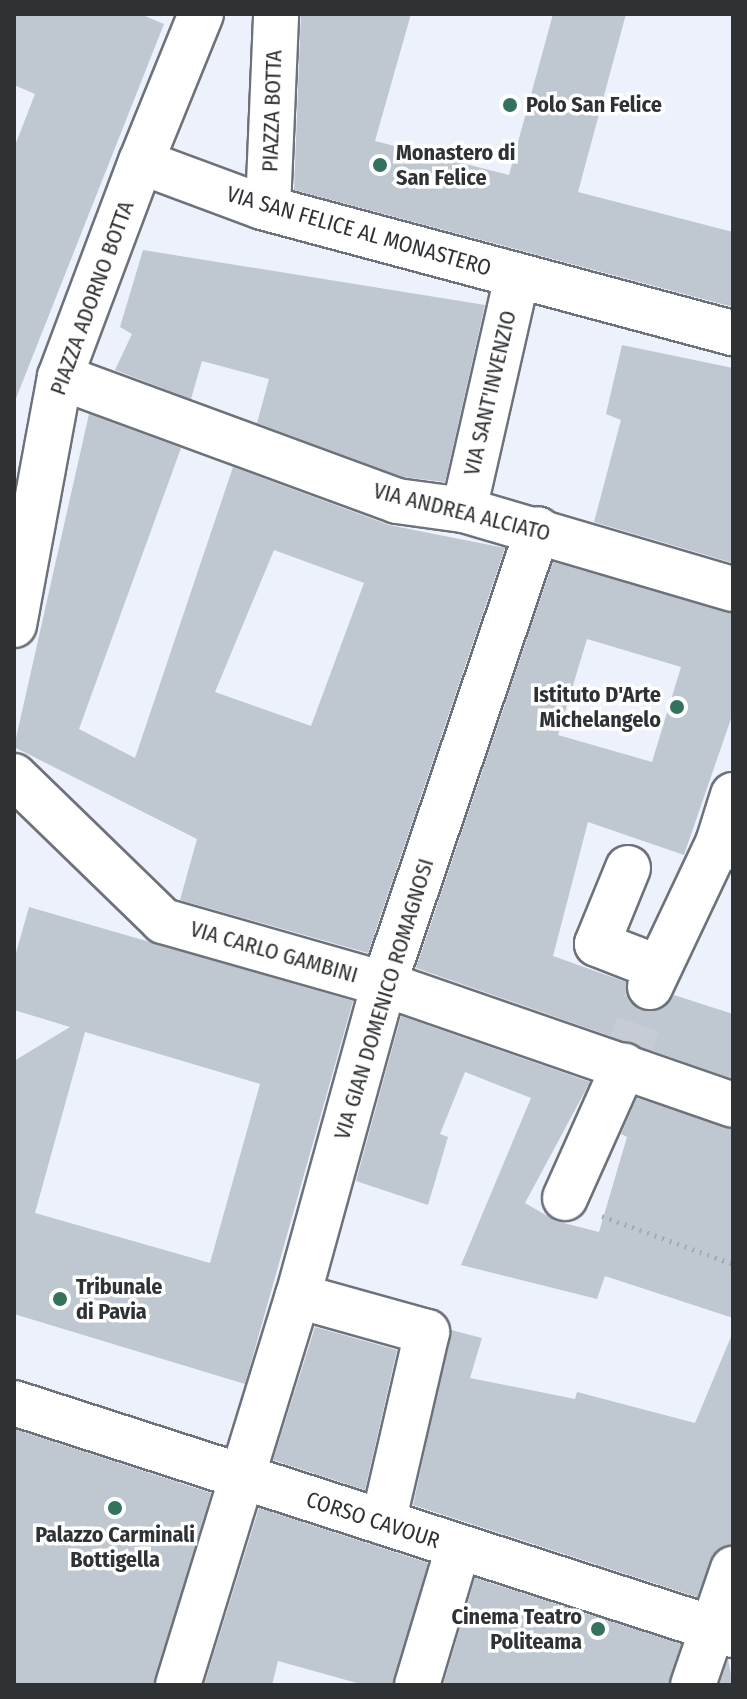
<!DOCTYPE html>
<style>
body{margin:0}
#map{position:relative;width:747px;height:1699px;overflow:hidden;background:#ecf1fc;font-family:"Fira Sans Condensed",sans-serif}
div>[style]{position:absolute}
.building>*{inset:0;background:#bfc8d0}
.minor-tunnel>*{height:44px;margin-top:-22px;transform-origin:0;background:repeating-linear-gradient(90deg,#c6cbd4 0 44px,transparent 0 66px)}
.path>*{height:5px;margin-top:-2.5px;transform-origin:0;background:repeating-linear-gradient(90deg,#a5a9b1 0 2px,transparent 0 8px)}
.roads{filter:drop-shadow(2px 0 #6d727a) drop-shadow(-2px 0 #6d727a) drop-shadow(0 2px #6d727a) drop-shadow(0 -2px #6d727a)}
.minor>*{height:44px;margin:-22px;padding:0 22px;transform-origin:22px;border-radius:22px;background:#fff}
.dots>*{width:22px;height:22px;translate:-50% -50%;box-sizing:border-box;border:4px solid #fff;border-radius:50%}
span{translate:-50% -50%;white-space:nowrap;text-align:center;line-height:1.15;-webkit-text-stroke:7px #fff;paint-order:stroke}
.poi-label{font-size:22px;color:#2f3235;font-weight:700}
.left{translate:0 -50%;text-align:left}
.right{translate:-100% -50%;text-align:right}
.street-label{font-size:22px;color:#2f3235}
.frame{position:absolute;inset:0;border:16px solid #2f3235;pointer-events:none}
</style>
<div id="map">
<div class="building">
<i style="clip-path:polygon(14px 14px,140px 14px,164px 24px,15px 401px,14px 148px,35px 94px,14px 85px)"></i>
<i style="clip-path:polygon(301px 14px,411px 14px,375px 141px,509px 175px,553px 14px,626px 14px,578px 192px,733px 232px,733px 307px,294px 190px)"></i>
<i style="clip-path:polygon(143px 250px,485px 305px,445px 482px,403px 477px,257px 423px,269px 379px,202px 361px,191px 399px,115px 370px,132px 334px,120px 327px)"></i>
<i style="clip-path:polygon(622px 345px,733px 368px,733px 563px,594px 522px,621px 420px,606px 414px)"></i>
<i style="clip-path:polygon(evenodd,89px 414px,181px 448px,79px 729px,135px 758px,233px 467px,389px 525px,505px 548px,368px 953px,180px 900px,197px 839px,14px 747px,89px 414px,274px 550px,364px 583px,311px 726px,215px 692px,274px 550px)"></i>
<i style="clip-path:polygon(evenodd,553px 562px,733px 613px,733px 713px,684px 855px,588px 822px,553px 956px,626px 982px,629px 1001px,640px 1010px,664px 1008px,674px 995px,733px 1014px,733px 1079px,416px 968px,553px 562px,587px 639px,681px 667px,652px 762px,558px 735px,587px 639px)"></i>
<i style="clip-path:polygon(evenodd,29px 907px,353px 1001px,245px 1384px,14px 1314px,14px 1061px,70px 1027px,14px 1010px,14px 960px,29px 907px,85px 1032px,260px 1084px,210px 1263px,35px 1213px,85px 1032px)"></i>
<i style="clip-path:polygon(401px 1016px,590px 1082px,525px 1203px,556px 1221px,599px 1232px,627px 1137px,621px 1134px,637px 1098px,733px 1129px,733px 1318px,605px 1276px,597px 1299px,461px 1265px,531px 1098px,465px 1072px,440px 1134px,448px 1137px,428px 1205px,356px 1181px)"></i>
<i style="clip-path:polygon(315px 1327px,397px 1350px,365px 1490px,273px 1460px)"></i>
<i style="clip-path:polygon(451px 1330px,482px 1338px,470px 1378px,575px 1399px,577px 1392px,695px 1423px,733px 1332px,733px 1545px,716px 1551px,697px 1597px,413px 1505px)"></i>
<i style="clip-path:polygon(14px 1429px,211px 1493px,154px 1685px,14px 1685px)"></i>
<i style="clip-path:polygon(259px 1508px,428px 1563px,393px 1685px,364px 1685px,278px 1661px,272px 1685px,204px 1685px)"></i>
<i style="clip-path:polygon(475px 1578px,681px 1644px,669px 1685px,443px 1685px)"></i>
<i style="clip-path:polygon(728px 1659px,733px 1685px,719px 1685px)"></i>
</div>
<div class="minor-tunnel">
<i style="left:624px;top:1066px;width:83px;rotate:-71.8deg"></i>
</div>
<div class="path">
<i style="left:602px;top:1216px;width:140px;rotate:20.1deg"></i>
</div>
<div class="roads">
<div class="minor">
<i style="left:201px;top:14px;width:160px;rotate:112.1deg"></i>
<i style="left:141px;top:162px;width:129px;rotate:20.4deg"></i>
<i style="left:262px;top:207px;width:488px;rotate:15deg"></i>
<i style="left:268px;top:208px;width:194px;rotate:-87.6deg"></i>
<i style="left:60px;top:377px;width:359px;rotate:20.2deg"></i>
<i style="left:397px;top:501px;width:68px;rotate:7.7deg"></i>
<i style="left:464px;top:510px;width:280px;rotate:16.4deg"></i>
<i style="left:464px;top:510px;width:240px;rotate:-77.2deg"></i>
<i style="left:14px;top:625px;width:252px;rotate:-79.5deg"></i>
<i style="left:60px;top:377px;width:230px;rotate:-69.4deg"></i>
<i style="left:14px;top:776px;width:208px;rotate:44.2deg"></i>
<i style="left:163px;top:921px;width:230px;rotate:15.9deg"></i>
<i style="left:384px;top:984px;width:369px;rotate:19.1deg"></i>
<i style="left:733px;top:795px;width:50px;rotate:107.4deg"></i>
<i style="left:718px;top:843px;width:16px;rotate:18deg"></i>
<i style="left:628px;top:868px;width:82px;rotate:112.2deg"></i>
<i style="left:597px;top:944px;width:66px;rotate:21.2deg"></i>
<i style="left:650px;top:987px;width:159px;rotate:-64.7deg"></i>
<i style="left:565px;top:1198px;width:145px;rotate:-65.9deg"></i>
<i style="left:298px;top:1296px;width:134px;rotate:15.6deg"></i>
<i style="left:427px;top:1332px;width:195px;rotate:103deg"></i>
<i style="left:14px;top:1403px;width:756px;rotate:17.88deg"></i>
<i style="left:178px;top:1685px;width:407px;rotate:-72.9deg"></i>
<i style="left:298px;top:1296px;width:324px;rotate:-74.6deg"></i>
<i style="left:384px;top:984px;width:480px;rotate:-71.3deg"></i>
<i style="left:417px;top:1685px;width:143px;rotate:-73.3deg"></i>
<i style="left:693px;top:1685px;width:123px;rotate:-71deg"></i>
</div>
</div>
<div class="dots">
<i style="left:510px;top:105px;background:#34725e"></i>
<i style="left:380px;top:165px;background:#34725e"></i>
<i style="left:677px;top:707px;background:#34725e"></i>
<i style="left:60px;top:1299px;background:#34725e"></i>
<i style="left:115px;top:1508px;background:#34725e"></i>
<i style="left:598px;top:1629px;background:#34725e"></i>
</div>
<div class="poi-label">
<span class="left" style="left:526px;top:105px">Polo San Felice</span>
<span class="left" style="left:396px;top:165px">Monastero di<br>San Felice</span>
<span class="right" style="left:661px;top:707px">Istituto D'Arte<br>Michelangelo</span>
<span class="left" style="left:76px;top:1299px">Tribunale<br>di Pavia</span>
<span style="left:115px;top:1547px">Palazzo Carminali<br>Bottigella</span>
<span class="right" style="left:582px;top:1629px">Cinema Teatro<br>Politeama</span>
</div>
<div class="street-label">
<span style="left:272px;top:111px;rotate:-88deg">PIAZZA BOTTA</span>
<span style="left:359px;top:231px;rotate:16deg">VIA SAN FELICE AL MONASTERO</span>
<span style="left:92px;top:298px;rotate:-70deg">PIAZZA ADORNO BOTTA</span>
<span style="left:490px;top:393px;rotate:-77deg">VIA SANT'INVENZIO</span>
<span style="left:462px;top:512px;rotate:14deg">VIA ANDREA ALCIATO</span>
<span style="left:274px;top:952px;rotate:16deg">VIA CARLO GAMBINI</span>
<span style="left:384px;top:999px;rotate:-73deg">VIA GIAN DOMENICO ROMAGNOSI</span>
<span style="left:373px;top:1520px;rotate:18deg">CORSO CAVOUR</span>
</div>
<div class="frame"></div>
</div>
